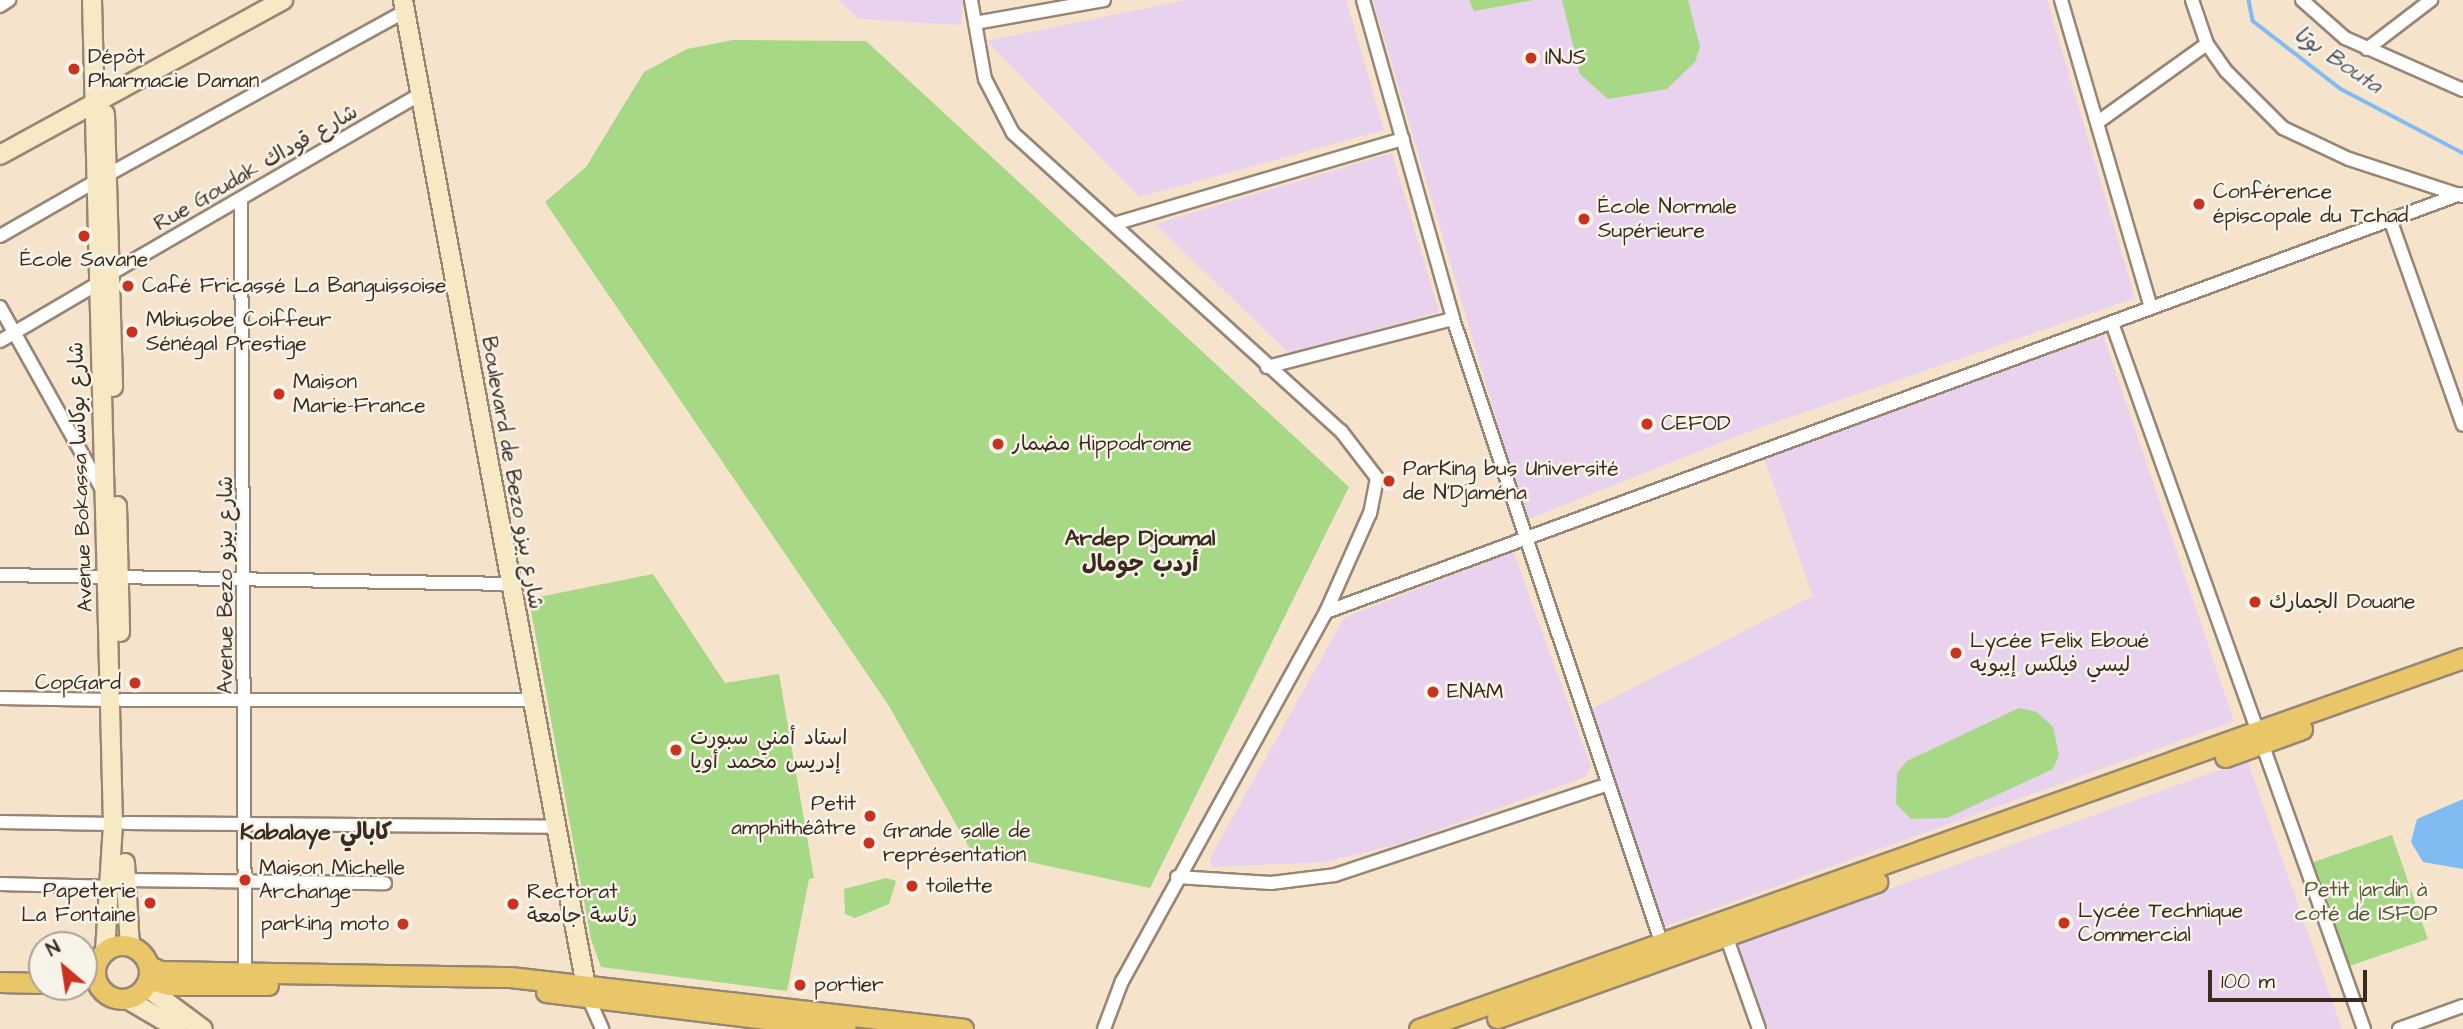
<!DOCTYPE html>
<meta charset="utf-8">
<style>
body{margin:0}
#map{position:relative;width:2463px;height:1029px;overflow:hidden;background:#f5e3cc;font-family:"Architects Daughter","Playpen Sans Arabic",sans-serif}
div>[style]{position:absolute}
.built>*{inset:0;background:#e8d2ee}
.green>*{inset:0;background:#a6d886;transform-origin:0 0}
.water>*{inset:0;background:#80bcf2}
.stream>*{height:3.5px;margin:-1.75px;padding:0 1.75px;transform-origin:1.75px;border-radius:1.75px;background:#80bcf2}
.roads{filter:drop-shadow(2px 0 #988675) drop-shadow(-2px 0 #988675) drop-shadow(0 2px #988675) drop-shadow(0 -2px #988675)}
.street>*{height:12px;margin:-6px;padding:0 6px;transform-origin:6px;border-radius:6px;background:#fff}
.secondary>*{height:18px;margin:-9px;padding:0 9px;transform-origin:9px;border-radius:9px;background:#f6e9c3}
.primary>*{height:19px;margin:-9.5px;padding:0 9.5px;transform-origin:9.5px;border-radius:9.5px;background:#e9c769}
.primary>.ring{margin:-9.5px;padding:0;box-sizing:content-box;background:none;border:19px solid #e9c769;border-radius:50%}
.dots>*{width:19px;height:19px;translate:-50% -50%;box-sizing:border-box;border:4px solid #f7f3e8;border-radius:50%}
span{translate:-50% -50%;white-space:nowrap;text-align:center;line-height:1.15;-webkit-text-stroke:5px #f7f3e8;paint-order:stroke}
.poi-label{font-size:21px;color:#3b2a1e}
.left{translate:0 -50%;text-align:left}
.right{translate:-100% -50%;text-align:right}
.street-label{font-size:21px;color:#3b2a1e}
.park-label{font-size:21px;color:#565638}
.water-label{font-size:23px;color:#50565e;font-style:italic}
.neighbourhood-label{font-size:23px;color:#3b2a1e;font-weight:700}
.north{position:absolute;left:28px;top:931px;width:70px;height:70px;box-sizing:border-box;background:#f7f3e8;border:2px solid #aca397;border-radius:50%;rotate:331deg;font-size:19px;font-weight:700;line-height:28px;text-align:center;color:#3b2a1e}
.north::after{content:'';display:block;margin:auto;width:24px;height:32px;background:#c8321e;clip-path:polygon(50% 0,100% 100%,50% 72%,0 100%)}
.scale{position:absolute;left:2208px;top:970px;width:159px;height:32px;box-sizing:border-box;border:4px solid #3b2a1e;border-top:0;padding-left:9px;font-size:21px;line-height:24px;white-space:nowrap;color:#3b2a1e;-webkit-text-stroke:5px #f7f3e8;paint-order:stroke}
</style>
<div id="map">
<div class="built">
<i style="clip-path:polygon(838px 0,963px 0,961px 25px,859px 19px)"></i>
<i style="clip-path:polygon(1186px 0,1346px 0,1384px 130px,1139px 197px,987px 41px)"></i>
<i style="clip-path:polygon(1373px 0,2047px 0,2135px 298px,1750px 431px,1526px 520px)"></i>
<i style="clip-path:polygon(1392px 153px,1439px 312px,1289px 353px,1155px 224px)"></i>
<i style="clip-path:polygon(2103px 335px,2234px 721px,1663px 927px,1590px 710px,1813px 596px,1764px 458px)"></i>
<i style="clip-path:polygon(1513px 551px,1591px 767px,1585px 777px,1401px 843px,1326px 862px,1212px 867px,1210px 858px,1344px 618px)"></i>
<i style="clip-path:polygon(2247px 760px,2342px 1029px,1769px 1029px,1737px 944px)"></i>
</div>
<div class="green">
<i style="clip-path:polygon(1469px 0,1534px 0,1474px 11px)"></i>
<i style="clip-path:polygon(1562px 0,1688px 0,1700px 47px,1695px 62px,1667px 89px,1608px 99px,1580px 74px)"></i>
<i style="clip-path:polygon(733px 40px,866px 41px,1349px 487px,1150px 888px,970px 849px,889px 706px,545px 202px,586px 167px,644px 72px,687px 49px)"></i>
<i style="clip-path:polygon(653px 574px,725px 683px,779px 674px,814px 878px,809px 879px,787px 991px,601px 967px,591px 939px,529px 599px)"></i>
<i style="clip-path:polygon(2019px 708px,2037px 712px,2053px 727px,2059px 755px,2053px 769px,1947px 818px,1911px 819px,1896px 804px,1897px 773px,1907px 761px)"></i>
<i style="left:2392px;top:835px;width:110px;height:93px;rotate:71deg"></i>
<i style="clip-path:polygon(886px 878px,896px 881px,889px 904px,855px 918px,845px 914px,844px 889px)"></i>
</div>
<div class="water">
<i style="clip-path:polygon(2463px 799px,2463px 869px,2423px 862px,2411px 842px,2417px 819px)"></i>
</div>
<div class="stream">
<i style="left:2249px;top:0;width:21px;rotate:79deg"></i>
<i style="left:2253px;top:21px;width:111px;rotate:37.7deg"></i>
<i style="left:2341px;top:89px;width:138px;rotate:27.7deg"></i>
</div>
<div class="roads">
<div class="street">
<i style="left:971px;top:0;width:80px;rotate:80deg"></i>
<i style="left:985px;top:79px;width:61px;rotate:62.6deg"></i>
<i style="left:1013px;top:133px;width:443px;rotate:42.3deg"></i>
<i style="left:1341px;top:431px;width:59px;rotate:52.5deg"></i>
<i style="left:1377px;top:478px;width:36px;rotate:101deg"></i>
<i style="left:1370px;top:513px;width:108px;rotate:114deg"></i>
<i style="left:1326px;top:612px;width:422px;rotate:118.9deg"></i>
<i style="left:1122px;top:981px;width:51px;rotate:110.6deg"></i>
<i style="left:1363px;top:0;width:331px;rotate:74.2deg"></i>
<i style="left:1453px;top:319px;width:659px;rotate:71.51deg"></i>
<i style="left:2061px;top:0;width:320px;rotate:73.7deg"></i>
<i style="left:2192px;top:0;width:46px;rotate:71.2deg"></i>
<i style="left:2207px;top:44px;width:33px;rotate:55deg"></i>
<i style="left:2226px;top:71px;width:81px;rotate:45deg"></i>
<i style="left:2283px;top:128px;width:73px;rotate:25.2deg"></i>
<i style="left:2349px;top:159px;width:119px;rotate:18.1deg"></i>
<i style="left:2302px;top:0;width:57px;rotate:41.5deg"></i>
<i style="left:2345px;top:38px;width:129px;rotate:23.8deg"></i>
<i style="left:0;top:6px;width:11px;rotate:-34deg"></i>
<i style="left:975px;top:23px;width:131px;rotate:-10.1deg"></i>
<i style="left:2367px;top:49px;width:81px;rotate:-37.4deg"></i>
<i style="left:2098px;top:122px;width:134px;rotate:-35.6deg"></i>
<i style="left:109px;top:174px;width:338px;rotate:-28.8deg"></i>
<i style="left:241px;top:199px;width:773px;rotate:89.7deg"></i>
<i style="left:2391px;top:222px;width:215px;rotate:70.5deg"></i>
<i style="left:1117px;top:223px;width:298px;rotate:-16.4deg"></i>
<i style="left:0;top:236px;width:111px;rotate:-29.8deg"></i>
<i style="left:110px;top:274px;width:359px;rotate:-30.1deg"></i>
<i style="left:0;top:307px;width:211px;rotate:60.8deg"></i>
<i style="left:2112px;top:323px;width:750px;rotate:70.36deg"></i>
<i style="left:0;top:341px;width:113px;rotate:-30.4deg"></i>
<i style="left:1267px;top:367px;width:192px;rotate:-14.5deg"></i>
<i style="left:0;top:575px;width:509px;rotate:1.01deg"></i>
<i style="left:1326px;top:612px;width:1209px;rotate:-20.23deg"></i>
<i style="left:0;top:698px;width:111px;rotate:1deg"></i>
<i style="left:122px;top:700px;width:408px"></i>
<i style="left:0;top:822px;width:113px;rotate:1deg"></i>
<i style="left:125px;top:823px;width:431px;rotate:0.5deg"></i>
<i style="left:1177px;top:877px;width:94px;rotate:3.7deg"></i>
<i style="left:1271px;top:883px;width:64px;rotate:-7.1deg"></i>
<i style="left:1335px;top:875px;width:286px;rotate:-18.4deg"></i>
<i style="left:125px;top:880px;width:260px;rotate:0.7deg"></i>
<i style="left:0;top:884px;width:113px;rotate:1.5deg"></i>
<i style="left:1724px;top:930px;width:105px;rotate:70.5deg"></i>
<i style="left:588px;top:997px;width:35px;rotate:66deg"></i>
<i style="left:2399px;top:1029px;width:68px;rotate:-19.8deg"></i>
</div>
<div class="secondary">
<i style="left:92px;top:0;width:824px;rotate:88.54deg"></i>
<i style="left:113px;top:824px;width:128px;rotate:93.6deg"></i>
<i style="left:403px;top:0;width:1014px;rotate:79.49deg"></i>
<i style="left:105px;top:114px;width:273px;rotate:88.3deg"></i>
<i style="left:0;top:155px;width:323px;rotate:-28.7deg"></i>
<i style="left:117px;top:506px;width:126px;rotate:88.6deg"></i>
<i style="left:125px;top:863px;width:83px;rotate:86.6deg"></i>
<i style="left:145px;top:986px;width:72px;rotate:36.6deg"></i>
<i style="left:127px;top:999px;width:59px;rotate:30.5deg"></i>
</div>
<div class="primary">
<i style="left:2225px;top:757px;width:82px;rotate:-20deg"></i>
<i class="ring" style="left:95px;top:945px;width:35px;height:35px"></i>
<i style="left:149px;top:966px;width:12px;rotate:24deg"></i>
<i style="left:160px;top:971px;width:350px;rotate:1deg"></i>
<i style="left:510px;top:977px;width:456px;rotate:6.5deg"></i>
<i style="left:148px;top:979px;width:22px;rotate:16deg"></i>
<i style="left:169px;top:985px;width:99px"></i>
<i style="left:0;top:982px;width:42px;rotate:1.4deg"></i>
<i style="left:546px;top:992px;width:302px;rotate:7deg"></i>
<i style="left:1497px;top:1018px;width:404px;rotate:-19.7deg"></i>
<i style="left:1419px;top:1029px;width:1108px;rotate:-19.56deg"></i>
</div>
</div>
<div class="dots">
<i style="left:1531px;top:58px;background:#c8321e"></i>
<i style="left:74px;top:69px;background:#c8321e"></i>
<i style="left:2199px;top:204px;background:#c8321e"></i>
<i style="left:1584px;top:219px;background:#c8321e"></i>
<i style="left:84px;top:236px;background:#c8321e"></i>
<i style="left:128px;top:286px;background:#c8321e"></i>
<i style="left:132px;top:332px;background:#c8321e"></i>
<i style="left:279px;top:394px;background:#c8321e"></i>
<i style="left:1647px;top:424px;background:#c8321e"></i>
<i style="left:998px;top:444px;background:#c8321e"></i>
<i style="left:1389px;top:481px;background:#c8321e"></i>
<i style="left:2255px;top:602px;background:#c8321e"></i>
<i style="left:1956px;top:653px;background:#c8321e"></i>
<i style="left:135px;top:683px;background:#c8321e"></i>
<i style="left:1433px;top:692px;background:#c8321e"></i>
<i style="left:676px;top:750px;background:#c8321e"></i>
<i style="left:870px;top:816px;background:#c8321e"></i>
<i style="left:869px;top:843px;background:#c8321e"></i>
<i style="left:245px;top:880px;background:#c8321e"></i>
<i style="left:912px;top:886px;background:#c8321e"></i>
<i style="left:150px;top:903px;background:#c8321e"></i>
<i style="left:513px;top:904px;background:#c8321e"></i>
<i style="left:2064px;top:923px;background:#c8321e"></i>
<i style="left:403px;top:924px;background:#c8321e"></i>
<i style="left:800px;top:985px;background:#c8321e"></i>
</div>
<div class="poi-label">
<span class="left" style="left:88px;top:69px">Dépôt<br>Pharmacie Daman</span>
<span class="left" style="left:1545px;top:58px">INJS</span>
<span class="left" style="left:2213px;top:204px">Conférence<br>épiscopale du Tchad</span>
<span class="left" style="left:1598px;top:219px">École Normale<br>Supérieure</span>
<span style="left:84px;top:260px">École Savane</span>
<span class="left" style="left:142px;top:286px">Café Fricassé La Banguissoise</span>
<span class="left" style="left:146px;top:332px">Mbiusobe Coiffeur<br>Sénégal Prestige</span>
<span class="left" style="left:293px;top:394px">Maison<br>Marie-France</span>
<span class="left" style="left:1661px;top:424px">CEFOD</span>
<span class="left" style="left:1012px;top:444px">مضمار Hippodrome</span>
<span class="left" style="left:1403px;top:481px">ParKing bus Université<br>de N'Djaména</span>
<span class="left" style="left:2269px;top:602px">الجمارك Douane</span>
<span class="left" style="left:1970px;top:653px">Lycée Felix Eboué<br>ليسي فيلكس إيبويه</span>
<span class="right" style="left:121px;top:683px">CopGard</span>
<span class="left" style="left:1447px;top:692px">ENAM</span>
<span class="left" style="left:690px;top:750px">استاد أمني سبورت<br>إدريس محمد أويا</span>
<span class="right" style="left:856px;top:816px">Petit<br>amphithéâtre</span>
<span class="left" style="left:883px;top:843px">Grande salle de<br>représentation</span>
<span class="left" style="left:259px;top:880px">Maison Michelle<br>Archange</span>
<span class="left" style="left:926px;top:886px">toilette</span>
<span class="right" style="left:136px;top:903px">Papeterie<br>La Fontaine</span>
<span class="left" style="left:527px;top:904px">Rectorat<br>رئاسة جامعة</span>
<span class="left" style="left:2078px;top:923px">Lycée Technique<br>Commercial</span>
<span class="right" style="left:389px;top:924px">parking moto</span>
<span class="left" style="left:814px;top:985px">portier</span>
</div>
<div class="street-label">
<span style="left:256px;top:168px;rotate:-30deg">Rue Goudak شارع قوداك</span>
<span style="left:512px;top:473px;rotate:80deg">Boulevard de Bezo شارع بيزو</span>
<span style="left:81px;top:477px;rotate:-92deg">Avenue Bokassa شارع بوكاسا</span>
<span style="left:226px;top:585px;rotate:-90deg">Avenue Bezo شارع بيزو</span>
</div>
<div class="park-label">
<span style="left:2366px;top:902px">Petit jardin à<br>coté de ISFOP</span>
</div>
<div class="water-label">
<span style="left:2338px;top:60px;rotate:34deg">بوتا Bouta</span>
</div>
<div class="neighbourhood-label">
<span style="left:1140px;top:551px">Ardep Djoumal<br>أردب جومال</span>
<span style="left:316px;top:832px">Kabalaye كابالي</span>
</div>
<div class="north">N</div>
<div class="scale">100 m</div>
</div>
